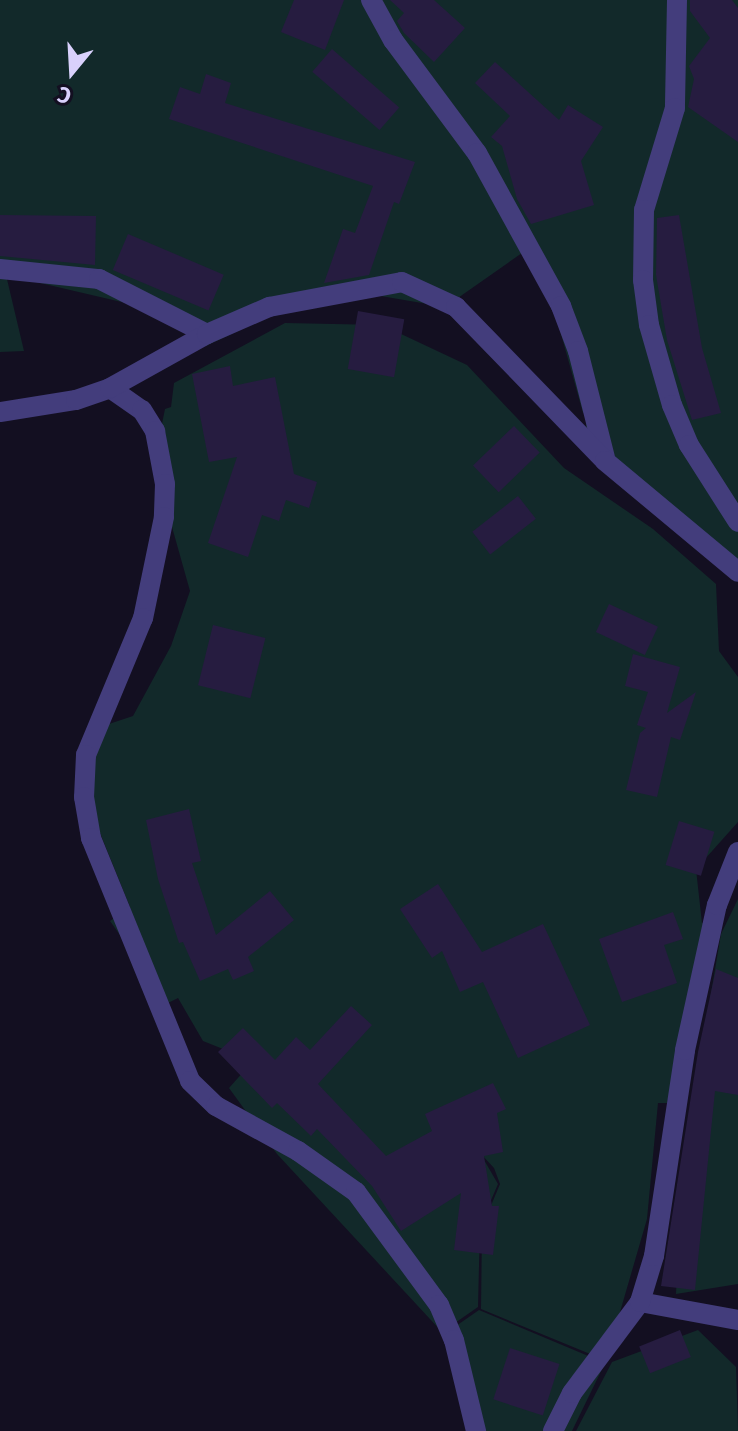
<!DOCTYPE html>
<meta charset="utf-8">
<style>
body{margin:0}
#map{position:relative;width:738px;height:1431px;overflow:hidden;background:#130f21;font-family:"Fira Sans",sans-serif}
div>[style]{position:absolute}
.green>*{inset:0;background:#12292a}
.building>*{inset:0;background:#261c40;transform-origin:0 0}
.minor>*{height:20px;margin:-10px;padding:0 10px;transform-origin:10px;border-radius:10px;background:#433d7c}
span{translate:-50% -50%;white-space:nowrap;text-align:center;line-height:1.15;-webkit-text-stroke:8px #130f21;paint-order:stroke}
.north{position:absolute;left:32px;top:32px;width:80px;height:80px;-webkit-text-stroke:6px #130f21;paint-order:stroke;rotate:198deg;font-size:22px;font-weight:700;line-height:32px;text-align:center;color:#d9d1fc}
.north::after{content:'';display:block;margin:auto;width:28px;height:36px;background:#d9d1fc;clip-path:polygon(50% 0,100% 100%,50% 72%,0 100%)}
</style>
<div id="map">
<div class="green">
<i style="clip-path:polygon(0 0,738px 0,738px 566px,585px 438px,587px 412px,583px 413px,556px 316px,522px 253px,445px 307px,375px 295px,268px 317px,206px 346px,160px 311px,6px 275px,24px 351px,0 352px)"></i>
<i style="clip-path:polygon(285px 323px,382px 325px,467px 365px,564px 468px,653px 529px,716px 584px,719px 651px,738px 677px,738px 822px,696px 869px,702px 923px,711px 922px,667px 1103px,658px 1103px,647px 1219px,618px 1319px,595px 1356px,481px 1309px,482px 1227px,500px 1184px,494px 1168px,480px 1153px,498px 1184px,480px 1226px,478px 1307px,442px 1332px,277px 1154px,229px 1088px,253px 1061px,203px 1041px,178px 998px,168px 1003px,110px 921px,130px 907px,96px 823px,90px 759px,97px 728px,133px 716px,171px 646px,190px 591px,154px 463px,165px 409px,171px 407px,174px 383px)"></i>
<i style="clip-path:polygon(738px 899px,738px 1284px,676px 1294px,682px 1165px,721px 934px)"></i>
<i style="clip-path:polygon(479px 1310px,605px 1363px,572px 1431px,470px 1431px,443px 1335px)"></i>
<i style="clip-path:polygon(698px 1330px,736px 1367px,738px 1431px,576px 1431px,612px 1362px)"></i>
</div>
<div class="building">
<i style="clip-path:polygon(294px 0,344px 0,325px 50px,281px 32px)"></i>
<i style="clip-path:polygon(390px 0,434px 0,465px 28px,434px 62px,404px 33px,397px 21px,404px 13px)"></i>
<i style="clip-path:polygon(690px 0,732px 0,738px 8px,738px 142px,688px 107px,694px 79px,689px 66px,710px 38px,690px 11px)"></i>
<i style="left:332px;top:49px;width:89px;height:30px;rotate:41deg"></i>
<i style="clip-path:polygon(495px 62px,559px 120px,568px 105px,603px 127px,581px 161px,594px 205px,531px 224px,517px 199px,502px 146px,491px 137px,510px 116px,475px 83px)"></i>
<i style="clip-path:polygon(206px 74px,231px 83px,225px 103px,415px 162px,399px 204px,394px 202px,369px 275px,324px 283px,343px 229px,355px 233px,373px 186px,169px 119px,180px 87px,200px 94px)"></i>
<i style="clip-path:polygon(0 215px,96px 216px,95px 265px,0 256px)"></i>
<i style="clip-path:polygon(679px 215px,702px 348px,721px 413px,692px 420px,667px 340px,656px 275px,657px 218px)"></i>
<i style="left:128px;top:234px;width:104px;height:39px;rotate:23deg"></i>
<i style="left:358px;top:311px;width:47px;height:59px;rotate:10deg"></i>
<i style="clip-path:polygon(230px 366px,233px 386px,275px 377px,294px 474px,317px 482px,309px 508px,286px 500px,279px 521px,262px 515px,248px 557px,208px 543px,237px 457px,209px 462px,192px 374px)"></i>
<i style="left:514px;top:426px;width:37px;height:57px;rotate:46deg"></i>
<i style="left:518px;top:496px;width:29px;height:58px;rotate:52deg"></i>
<i style="left:609px;top:604px;width:54px;height:31px;rotate:25deg"></i>
<i style="left:213px;top:625px;width:54px;height:62px;rotate:14deg"></i>
<i style="clip-path:polygon(633px 654px,680px 667px,667px 713px,696px 692px,680px 740px,671px 737px,657px 797px,626px 790px,640px 733px,646px 728px,637px 725px,648px 692px,625px 686px)"></i>
<i style="clip-path:polygon(189px 809px,201px 861px,192px 863px,216px 935px,270px 891px,294px 920px,248px 957px,254px 971px,233px 980px,228px 969px,200px 981px,183px 942px,179px 943px,158px 879px,146px 820px)"></i>
<i style="left:679px;top:821px;width:37px;height:46px;rotate:17deg"></i>
<i style="clip-path:polygon(438px 884px,482px 952px,543px 924px,590px 1025px,518px 1058px,483px 982px,460px 992px,442px 951px,432px 958px,400px 909px)"></i>
<i style="clip-path:polygon(673px 912px,683px 939px,664px 945px,677px 983px,622px 1002px,599px 939px)"></i>
<i style="clip-path:polygon(716px 969px,738px 978px,738px 1095px,715px 1091px,695px 1290px,661px 1286px,698px 1052px)"></i>
<i style="clip-path:polygon(351px 1006px,372px 1025px,318px 1084px,386px 1156px,432px 1131px,425px 1114px,493px 1083px,506px 1109px,497px 1113px,503px 1152px,484px 1156px,492px 1206px,499px 1206px,493px 1255px,454px 1250px,461px 1193px,401px 1231px,372px 1186px,317px 1129px,311px 1136px,277px 1103px,272px 1108px,218px 1052px,243px 1028px,275px 1060px,296px 1037px,310px 1050px)"></i>
<i style="left:680px;top:1330px;width:29px;height:44px;rotate:68deg"></i>
<i style="left:510px;top:1348px;width:52px;height:54px;rotate:18deg"></i>
</div>
<div class="minor">
<i style="left:371px;top:0;width:46px;rotate:61.2deg"></i>
<i style="left:393px;top:40px;width:141px;rotate:53.4deg"></i>
<i style="left:477px;top:153px;width:175px;rotate:61.2deg"></i>
<i style="left:561px;top:306px;width:48px;rotate:69.3deg"></i>
<i style="left:578px;top:351px;width:110px;rotate:75.8deg"></i>
<i style="left:677px;top:0;width:108px;rotate:91.1deg"></i>
<i style="left:675px;top:108px;width:107px;rotate:106.9deg"></i>
<i style="left:644px;top:210px;width:70px;rotate:90.8deg"></i>
<i style="left:643px;top:280px;width:45px;rotate:82.4deg"></i>
<i style="left:649px;top:325px;width:83px;rotate:74deg"></i>
<i style="left:672px;top:405px;width:43px;rotate:67deg"></i>
<i style="left:689px;top:445px;width:91px;rotate:57.5deg"></i>
<i style="left:0;top:269px;width:100px;rotate:5.8deg"></i>
<i style="left:99px;top:279px;width:121px;rotate:27deg"></i>
<i style="left:110px;top:388px;width:39px;rotate:35deg"></i>
<i style="left:142px;top:410px;width:25px;rotate:58deg"></i>
<i style="left:155px;top:431px;width:54px;rotate:79.3deg"></i>
<i style="left:165px;top:484px;width:33px;rotate:92deg"></i>
<i style="left:164px;top:517px;width:103px;rotate:101.7deg"></i>
<i style="left:143px;top:618px;width:148px;rotate:112.6deg"></i>
<i style="left:86px;top:755px;width:42px;rotate:92.7deg"></i>
<i style="left:84px;top:797px;width:42px;rotate:80.3deg"></i>
<i style="left:91px;top:838px;width:262px;rotate:67.8deg"></i>
<i style="left:190px;top:1081px;width:36px;rotate:44deg"></i>
<i style="left:216px;top:1106px;width:94px;rotate:28.8deg"></i>
<i style="left:298px;top:1151px;width:71px;rotate:35.3deg"></i>
<i style="left:356px;top:1192px;width:140px;rotate:53.7deg"></i>
<i style="left:439px;top:1305px;width:38px;rotate:67deg"></i>
<i style="left:454px;top:1340px;width:94px;rotate:76.4deg"></i>
<i style="left:0;top:412px;width:77px;rotate:-9deg"></i>
<i style="left:76px;top:400px;width:36px;rotate:-19deg"></i>
<i style="left:110px;top:388px;width:111px;rotate:-29.1deg"></i>
<i style="left:207px;top:334px;width:68px;rotate:-23.5deg"></i>
<i style="left:269px;top:307px;width:135px;rotate:-10.6deg"></i>
<i style="left:402px;top:282px;width:60px;rotate:24.8deg"></i>
<i style="left:456px;top:307px;width:214px;rotate:45.9deg"></i>
<i style="left:605px;top:461px;width:173px;rotate:39.8deg"></i>
<i style="left:640px;top:1302px;width:100px;rotate:10.4deg"></i>
<i style="left:553px;top:1431px;width:42px;rotate:-63.4deg"></i>
<i style="left:572px;top:1393px;width:114px;rotate:-53.2deg"></i>
<i style="left:640px;top:1302px;width:48px;rotate:-73.1deg"></i>
<i style="left:654px;top:1256px;width:208px;rotate:-81.4deg"></i>
<i style="left:685px;top:1050px;width:148px;rotate:-77.6deg"></i>
<i style="left:717px;top:905px;width:57px;rotate:-68.4deg"></i>
</div>
<div class="north">С</div>
</div>
